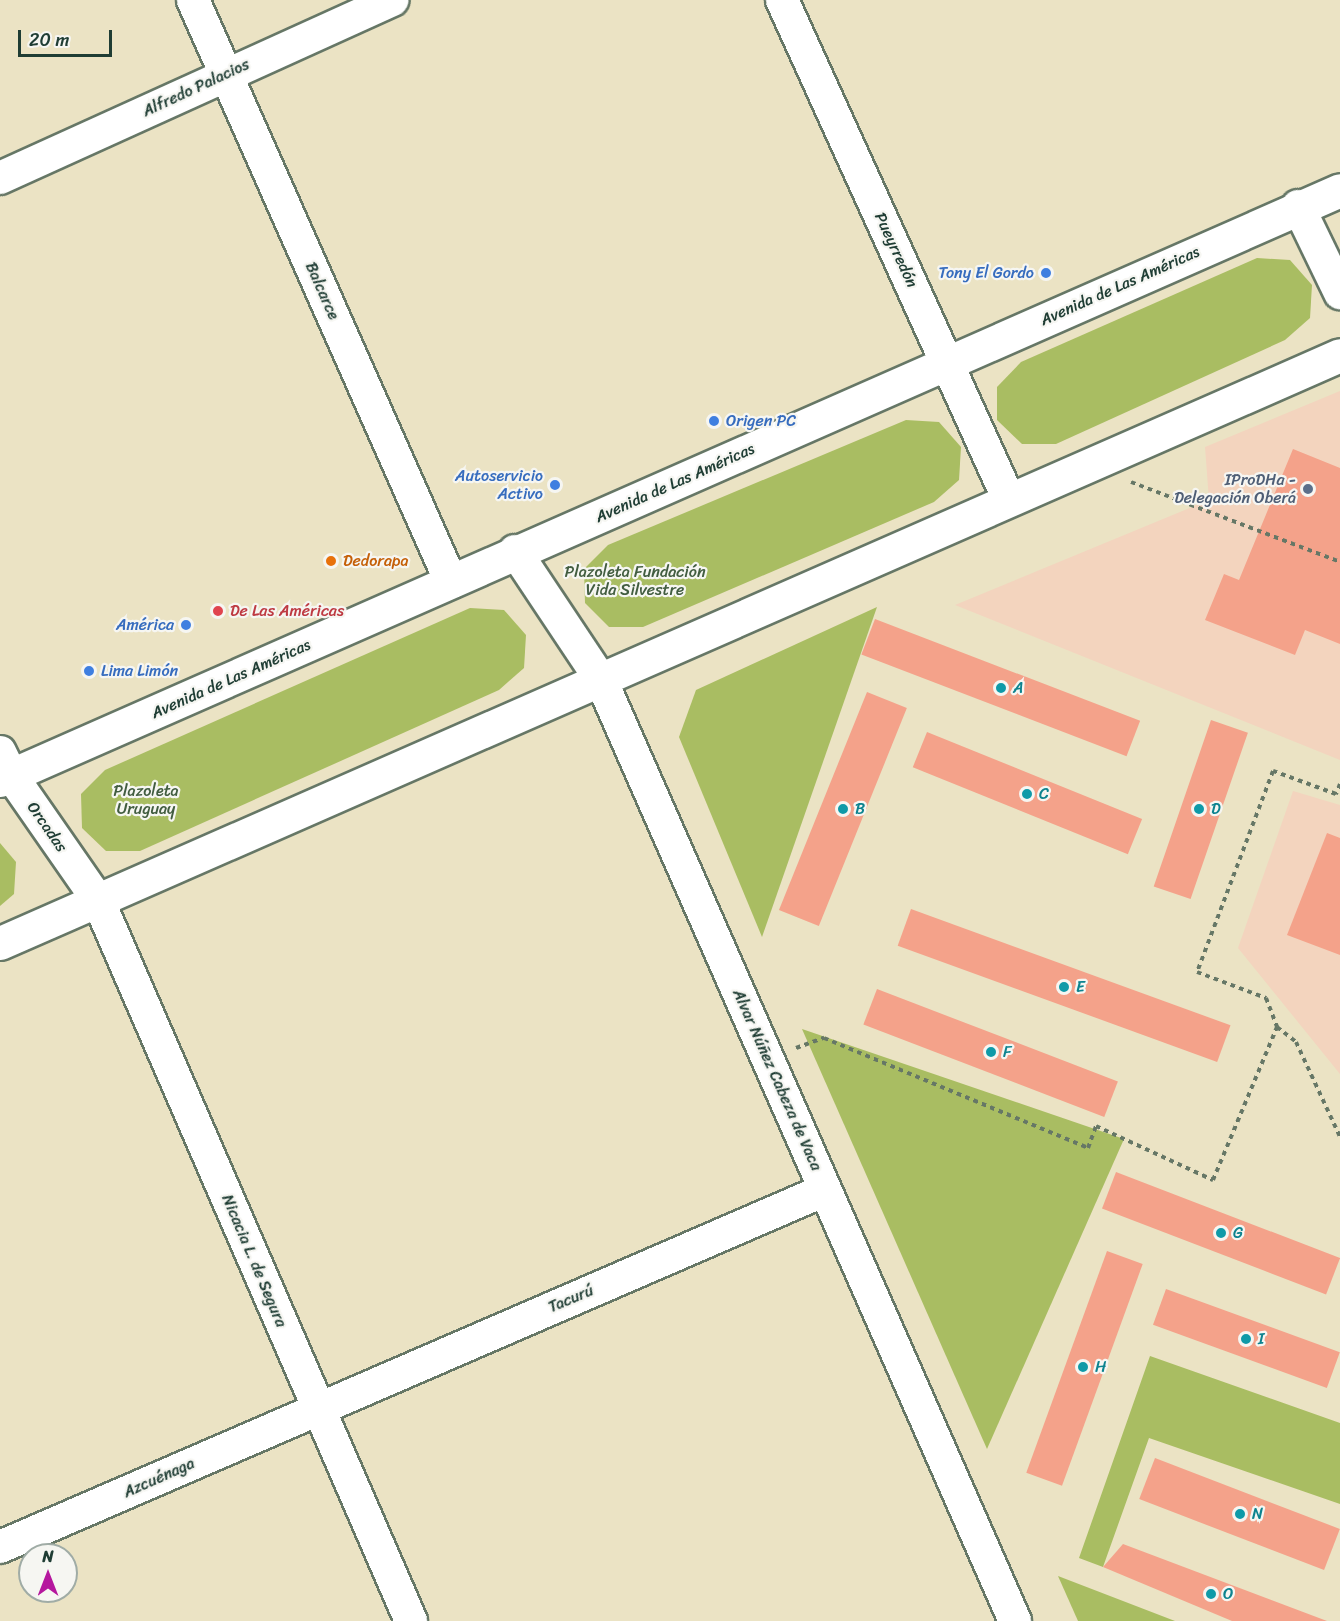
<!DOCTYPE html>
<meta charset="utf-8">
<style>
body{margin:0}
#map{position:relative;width:1340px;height:1621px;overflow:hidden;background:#ebe3c4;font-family:Sriracha,sans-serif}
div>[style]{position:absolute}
.built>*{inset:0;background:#f3d4be}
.green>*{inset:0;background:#a9bd62}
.building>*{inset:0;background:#f4a28a;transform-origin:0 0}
.path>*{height:4px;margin-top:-2px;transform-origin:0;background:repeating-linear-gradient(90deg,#676 0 4.5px,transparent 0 9px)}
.roads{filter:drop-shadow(2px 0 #676) drop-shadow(-2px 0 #676) drop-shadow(0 2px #676) drop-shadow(0 -2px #676)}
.minor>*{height:32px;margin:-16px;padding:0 16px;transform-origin:16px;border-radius:16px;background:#fff}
.primary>*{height:33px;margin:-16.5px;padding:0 16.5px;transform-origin:16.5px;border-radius:16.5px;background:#fff}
.dots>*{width:16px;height:16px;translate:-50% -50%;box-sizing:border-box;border:3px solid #f6f6f2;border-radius:50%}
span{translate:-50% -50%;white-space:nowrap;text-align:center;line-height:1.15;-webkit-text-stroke:4.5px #f6f6f2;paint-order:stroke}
.street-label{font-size:16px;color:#1f3d34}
.shop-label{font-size:16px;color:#366cbe}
.right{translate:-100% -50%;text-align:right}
.left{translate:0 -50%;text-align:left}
.service-label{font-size:16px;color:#4e5e75}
.food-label{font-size:16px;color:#c56008}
.park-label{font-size:16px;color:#425d40}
.health-label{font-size:16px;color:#be3a42}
.culture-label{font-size:16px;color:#0d838f}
.north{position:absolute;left:18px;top:1543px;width:60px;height:60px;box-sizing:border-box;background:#f6f6f2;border:2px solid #a0aca6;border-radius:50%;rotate:0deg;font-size:16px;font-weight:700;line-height:24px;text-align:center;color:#1f3d34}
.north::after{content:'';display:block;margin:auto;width:21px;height:27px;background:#b5179e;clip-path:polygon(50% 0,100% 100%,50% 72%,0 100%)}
.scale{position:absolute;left:18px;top:30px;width:94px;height:27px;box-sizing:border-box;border:3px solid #1f3d34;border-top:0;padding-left:8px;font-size:18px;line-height:21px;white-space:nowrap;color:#1f3d34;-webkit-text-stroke:4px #f6f6f2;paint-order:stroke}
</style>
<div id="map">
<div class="built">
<i style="clip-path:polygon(1340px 391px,1340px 760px,955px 605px,1209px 500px,1205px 447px)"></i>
<i style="clip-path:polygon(1293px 791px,1340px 805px,1340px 1074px,1238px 948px)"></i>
</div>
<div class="green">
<i style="clip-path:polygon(1257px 258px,1290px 260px,1312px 285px,1310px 318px,1285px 340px,1056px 444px,1022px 444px,997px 420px,997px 387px,1021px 362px)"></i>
<i style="clip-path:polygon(906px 420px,939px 422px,961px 447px,959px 480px,934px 502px,643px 627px,609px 627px,585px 603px,584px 569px,608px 545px)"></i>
<i style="clip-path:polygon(877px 607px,762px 937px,679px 737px,696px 690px)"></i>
<i style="clip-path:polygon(470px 608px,504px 610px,526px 635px,524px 668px,499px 690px,140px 851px,106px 851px,82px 828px,81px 794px,105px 770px)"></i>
<i style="clip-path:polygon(0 843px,16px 862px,14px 894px,0 906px)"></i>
<i style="clip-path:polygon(802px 1029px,1124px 1139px,987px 1449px)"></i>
<i style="clip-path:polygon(1150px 1356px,1340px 1423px,1340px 1504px,1149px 1438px,1103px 1567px,1079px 1558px)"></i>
<i style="clip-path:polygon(1058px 1576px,1175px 1621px,1078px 1621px)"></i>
</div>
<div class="building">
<i style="clip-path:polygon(1293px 449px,1340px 468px,1340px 644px,1305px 630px,1295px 655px,1205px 620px,1224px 574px,1239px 580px)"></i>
<i style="left:875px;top:619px;width:284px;height:38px;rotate:21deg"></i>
<i style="left:867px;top:692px;width:43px;height:235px;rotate:22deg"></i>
<i style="left:1211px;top:720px;width:39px;height:176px;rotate:19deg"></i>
<i style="left:927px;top:732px;width:232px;height:38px;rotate:22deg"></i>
<i style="clip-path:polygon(1327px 833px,1340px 838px,1340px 955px,1287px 935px)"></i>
<i style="left:911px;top:909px;width:340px;height:39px;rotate:20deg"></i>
<i style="left:877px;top:989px;width:258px;height:38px;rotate:21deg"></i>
<i style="left:1116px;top:1172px;width:240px;height:39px;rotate:21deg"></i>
<i style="left:1107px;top:1251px;width:38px;height:236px;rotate:20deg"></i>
<i style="left:1166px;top:1289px;width:185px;height:38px;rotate:20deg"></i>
<i style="left:1155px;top:1458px;width:198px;height:44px;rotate:21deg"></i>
<i style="clip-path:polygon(1123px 1544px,1327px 1621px,1232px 1621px,1103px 1567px)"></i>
</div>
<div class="path">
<i style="left:1131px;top:482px;width:224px;rotate:20.9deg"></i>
<i style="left:1340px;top:784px;width:11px;rotate:112deg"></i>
<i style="left:1336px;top:794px;width:67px;rotate:-159.9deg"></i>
<i style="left:1273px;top:771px;width:215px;rotate:110.7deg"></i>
<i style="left:1197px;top:972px;width:74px;rotate:20.6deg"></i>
<i style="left:1266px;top:998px;width:31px;rotate:69deg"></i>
<i style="left:1277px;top:1027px;width:24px;rotate:38deg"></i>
<i style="left:1296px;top:1042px;width:105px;rotate:65.1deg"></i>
<i style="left:796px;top:1048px;width:30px;rotate:-20deg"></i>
<i style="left:824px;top:1038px;width:286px;rotate:22.6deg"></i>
<i style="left:1088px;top:1148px;width:23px;rotate:-70deg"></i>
<i style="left:1096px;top:1126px;width:129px;rotate:24.8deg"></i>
<i style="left:1213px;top:1180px;width:166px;rotate:-67.3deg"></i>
</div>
<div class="roads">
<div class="minor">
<i style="left:193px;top:0;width:637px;rotate:66.09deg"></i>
<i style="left:782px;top:0;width:549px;rotate:65.58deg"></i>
<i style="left:0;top:178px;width:431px;rotate:-24.4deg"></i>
<i style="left:1298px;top:206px;width:97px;rotate:64.2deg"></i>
<i style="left:515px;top:551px;width:155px;rotate:56.3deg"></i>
<i style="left:601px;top:680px;width:1028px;rotate:66.25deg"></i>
<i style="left:0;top:752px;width:25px;rotate:64deg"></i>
<i style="left:11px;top:775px;width:152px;rotate:55.2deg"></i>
<i style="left:98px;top:900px;width:786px;rotate:66.53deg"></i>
<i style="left:0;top:1547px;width:899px;rotate:-23.4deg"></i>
</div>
<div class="primary">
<i style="left:0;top:780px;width:1464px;rotate:-23.76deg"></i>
<i style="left:0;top:943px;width:1463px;rotate:-23.69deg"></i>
</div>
</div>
<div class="dots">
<i style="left:1046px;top:273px;background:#3f7fe0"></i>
<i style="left:714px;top:421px;background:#3f7fe0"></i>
<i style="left:555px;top:485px;background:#3f7fe0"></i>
<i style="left:1308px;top:489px;background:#5c6f8a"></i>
<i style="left:331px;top:561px;background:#e8710a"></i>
<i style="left:218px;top:611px;background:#e0444e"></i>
<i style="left:186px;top:625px;background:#3f7fe0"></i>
<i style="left:89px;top:671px;background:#3f7fe0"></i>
<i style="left:1001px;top:688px;background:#0f9aa8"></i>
<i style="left:1027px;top:794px;background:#0f9aa8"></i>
<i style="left:843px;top:809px;background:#0f9aa8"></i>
<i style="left:1199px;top:809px;background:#0f9aa8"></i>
<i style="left:1064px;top:987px;background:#0f9aa8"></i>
<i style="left:991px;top:1052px;background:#0f9aa8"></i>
<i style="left:1221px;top:1233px;background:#0f9aa8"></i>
<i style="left:1246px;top:1339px;background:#0f9aa8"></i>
<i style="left:1083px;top:1367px;background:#0f9aa8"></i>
<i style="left:1240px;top:1514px;background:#0f9aa8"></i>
<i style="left:1211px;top:1594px;background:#0f9aa8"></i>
</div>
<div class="street-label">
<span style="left:196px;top:88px;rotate:-25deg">Alfredo Palacios</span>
<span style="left:896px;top:250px;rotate:65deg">Pueyrredón</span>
<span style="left:1120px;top:286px;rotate:-24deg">Avenida de Las Américas</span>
<span style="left:322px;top:291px;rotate:66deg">Balcarce</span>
<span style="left:675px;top:483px;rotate:-24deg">Avenida de Las Américas</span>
<span style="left:231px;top:679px;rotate:-24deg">Avenida de Las Américas</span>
<span style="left:47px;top:827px;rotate:55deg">Orcadas</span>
<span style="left:777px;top:1080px;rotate:66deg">Alvar Núñez Cabeza de Vaca</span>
<span style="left:254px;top:1261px;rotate:67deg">Nicacia L. de Segura</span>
<span style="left:571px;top:1299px;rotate:-23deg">Tacurú</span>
<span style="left:159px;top:1478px;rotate:-24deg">Azcuénaga</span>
</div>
<div class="shop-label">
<span class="right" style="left:1034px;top:273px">Tony El Gordo</span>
<span class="left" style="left:726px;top:421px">Origen PC</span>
<span class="right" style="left:543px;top:485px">Autoservicio<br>Activo</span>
<span class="right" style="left:174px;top:625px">América</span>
<span class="left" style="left:101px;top:671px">Lima Limón</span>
</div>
<div class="service-label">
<span class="right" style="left:1296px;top:489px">IProDHa -<br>Delegación Oberá</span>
</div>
<div class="food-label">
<span class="left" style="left:343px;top:561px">Dedorapa</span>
</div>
<div class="park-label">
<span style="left:635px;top:581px">Plazoleta Fundación<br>Vida Silvestre</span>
<span style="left:146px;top:800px">Plazoleta<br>Uruguay</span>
</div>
<div class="health-label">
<span class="left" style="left:230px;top:611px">De Las Américas</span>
</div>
<div class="culture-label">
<span class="left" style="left:1013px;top:688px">A</span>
<span class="left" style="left:1039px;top:794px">C</span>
<span class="left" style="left:855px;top:809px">B</span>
<span class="left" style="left:1211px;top:809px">D</span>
<span class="left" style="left:1076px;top:987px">E</span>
<span class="left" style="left:1003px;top:1052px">F</span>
<span class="left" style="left:1233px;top:1233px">G</span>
<span class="left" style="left:1258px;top:1339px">I</span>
<span class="left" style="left:1095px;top:1367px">H</span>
<span class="left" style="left:1252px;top:1514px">N</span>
<span class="left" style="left:1223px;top:1594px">O</span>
</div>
<div class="north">N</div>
<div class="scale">20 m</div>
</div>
